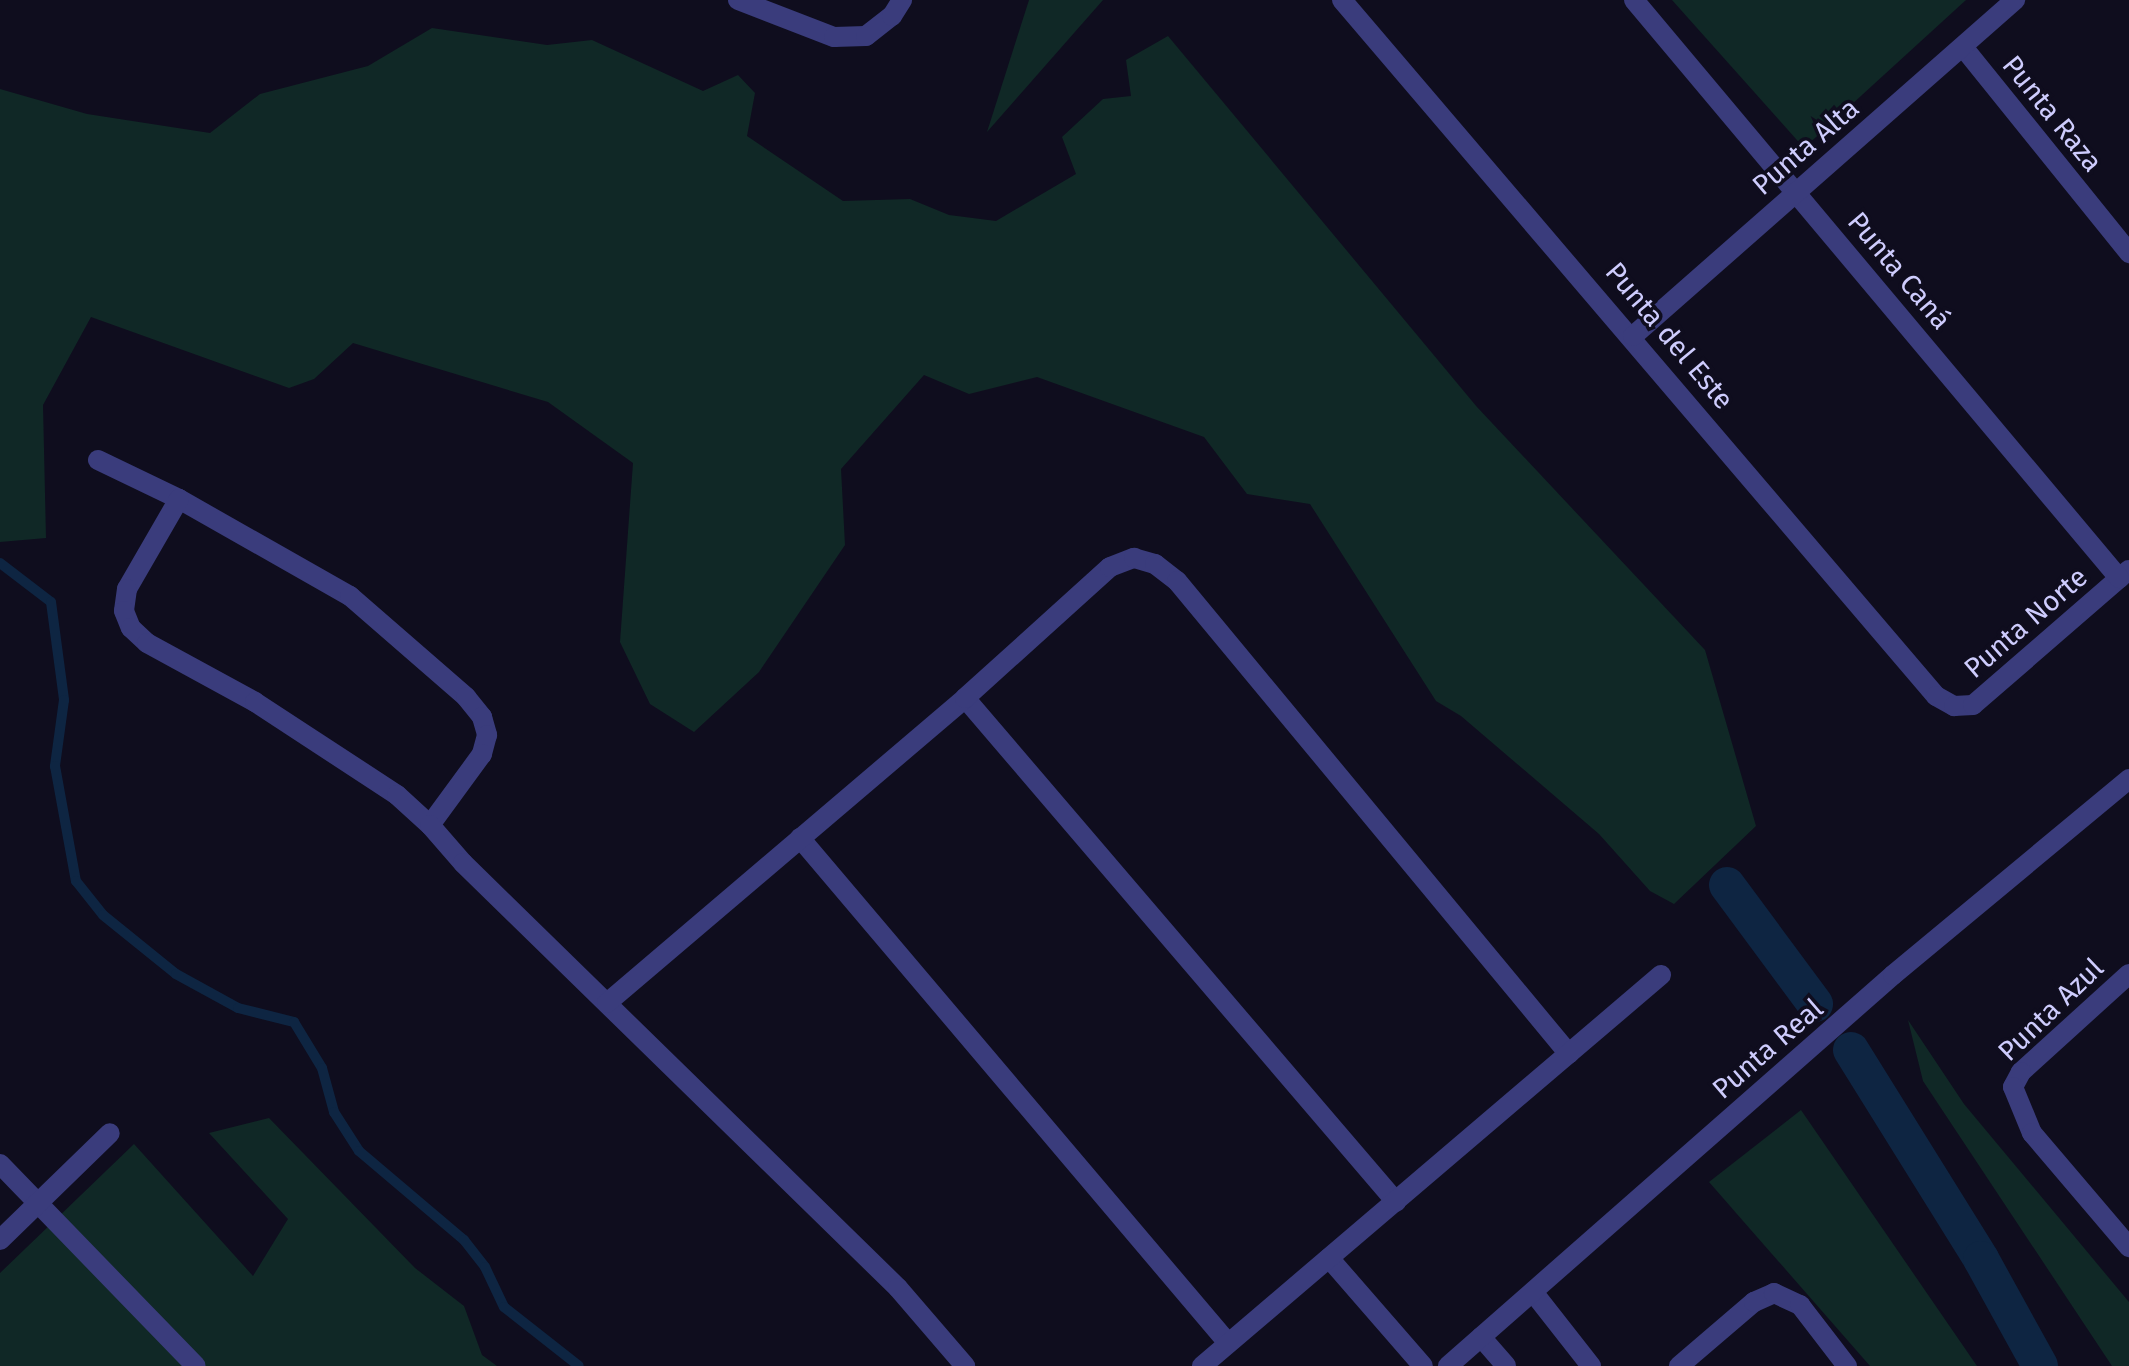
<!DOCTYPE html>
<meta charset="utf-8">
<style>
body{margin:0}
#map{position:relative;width:2129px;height:1366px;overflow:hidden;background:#0f0d1e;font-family:"Fira Sans",sans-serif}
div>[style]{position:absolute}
.green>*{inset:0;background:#102826}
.stream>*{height:10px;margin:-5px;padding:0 5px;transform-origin:5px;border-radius:5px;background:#0e2542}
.canal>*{height:36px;margin:-18px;padding:0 18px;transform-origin:18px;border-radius:18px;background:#0e2542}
.street>*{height:20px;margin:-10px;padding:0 10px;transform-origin:10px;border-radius:10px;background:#3a3c7c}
span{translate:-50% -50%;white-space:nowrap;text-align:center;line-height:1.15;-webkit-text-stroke:7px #0f0d1e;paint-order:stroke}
.street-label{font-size:28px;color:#ceccfd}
</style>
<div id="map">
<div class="green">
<i style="clip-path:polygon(1029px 0,1103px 0,987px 132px)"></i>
<i style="clip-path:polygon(1672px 0,1966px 0,1804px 148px)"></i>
<i style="clip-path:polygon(432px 28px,547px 45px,592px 40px,703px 91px,738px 75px,755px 93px,747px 136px,843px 201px,910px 199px,949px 215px,996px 221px,1076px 174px,1062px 137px,1103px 99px,1131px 96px,1126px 60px,1168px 36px,1477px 407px,1705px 650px,1756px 826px,1674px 904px,1650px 891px,1599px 834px,1461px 716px,1436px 701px,1310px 504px,1247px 494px,1204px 437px,1037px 377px,969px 394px,924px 375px,841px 469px,845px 545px,759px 672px,694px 732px,650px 704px,620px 642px,633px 463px,548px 402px,353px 343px,314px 379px,289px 388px,91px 317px,43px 405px,46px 538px,0 542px,0 89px,87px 114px,210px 133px,260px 94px,368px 66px)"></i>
<i style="clip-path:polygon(1908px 1020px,1964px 1104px,2129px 1302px,2129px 1366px,2112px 1366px,1923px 1081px)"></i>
<i style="clip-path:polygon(1801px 1110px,1977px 1366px,1870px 1366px,1709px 1182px)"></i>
<i style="clip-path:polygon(269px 1118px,415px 1268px,464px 1306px,482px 1355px,497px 1366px,0 1366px,0 1273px,134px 1144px,253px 1276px,288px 1219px,209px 1133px)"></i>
</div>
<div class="stream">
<i style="left:0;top:563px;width:64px;rotate:37.4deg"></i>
<i style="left:51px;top:602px;width:99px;rotate:82.4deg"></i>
<i style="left:64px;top:700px;width:67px;rotate:97.8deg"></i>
<i style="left:55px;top:766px;width:117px;rotate:79.7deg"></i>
<i style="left:76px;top:881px;width:43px;rotate:51.5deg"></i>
<i style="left:103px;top:915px;width:94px;rotate:38.9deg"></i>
<i style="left:176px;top:974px;width:71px;rotate:28.7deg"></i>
<i style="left:238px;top:1008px;width:58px;rotate:14deg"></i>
<i style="left:294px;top:1022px;width:54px;rotate:58.7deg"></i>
<i style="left:322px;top:1068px;width:46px;rotate:74.7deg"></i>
<i style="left:334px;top:1112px;width:46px;rotate:57.3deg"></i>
<i style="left:359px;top:1151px;width:138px;rotate:40.3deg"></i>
<i style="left:464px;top:1240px;width:34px;rotate:52deg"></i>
<i style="left:485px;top:1267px;width:44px;rotate:64.6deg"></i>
<i style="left:504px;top:1307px;width:95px;rotate:38.2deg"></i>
</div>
<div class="canal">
<i style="left:1727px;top:885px;width:148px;rotate:53.5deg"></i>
<i style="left:1851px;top:1050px;width:246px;rotate:58.1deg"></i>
<i style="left:1981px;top:1259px;width:122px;rotate:61.1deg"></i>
</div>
<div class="street">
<i style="left:738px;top:0;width:103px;rotate:21.1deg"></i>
<i style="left:834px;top:37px;width:32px;rotate:-2deg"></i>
<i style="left:866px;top:36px;width:33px;rotate:-38deg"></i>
<i style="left:892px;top:16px;width:19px;rotate:-58deg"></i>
<i style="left:1342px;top:0;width:915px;rotate:49.52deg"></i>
<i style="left:1936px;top:696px;width:21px;rotate:29deg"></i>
<i style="left:1954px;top:706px;width:19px;rotate:-3deg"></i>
<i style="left:1973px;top:705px;width:206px;rotate:-40.9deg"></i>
<i style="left:1634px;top:0;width:755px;rotate:50deg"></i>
<i style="left:1963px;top:47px;width:265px;rotate:51.1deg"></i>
<i style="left:1633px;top:336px;width:509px;rotate:-41.33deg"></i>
<i style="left:98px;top:460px;width:90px;rotate:25.7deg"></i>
<i style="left:179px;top:499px;width:197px;rotate:29.6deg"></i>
<i style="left:350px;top:596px;width:154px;rotate:41deg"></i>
<i style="left:466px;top:697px;width:26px;rotate:51deg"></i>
<i style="left:482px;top:717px;width:19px;rotate:74deg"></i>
<i style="left:487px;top:735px;width:20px;rotate:105deg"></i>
<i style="left:482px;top:754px;width:88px;rotate:126.2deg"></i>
<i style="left:179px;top:499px;width:104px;rotate:120deg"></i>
<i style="left:127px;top:589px;width:22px;rotate:98deg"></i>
<i style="left:124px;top:611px;width:18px;rotate:68deg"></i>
<i style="left:131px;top:628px;width:22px;rotate:43deg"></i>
<i style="left:147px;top:643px;width:123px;rotate:28.6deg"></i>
<i style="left:255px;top:702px;width:170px;rotate:33.2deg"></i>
<i style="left:397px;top:795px;width:45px;rotate:42.3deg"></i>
<i style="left:430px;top:825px;width:50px;rotate:49deg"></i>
<i style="left:463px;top:863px;width:608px;rotate:44.33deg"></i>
<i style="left:898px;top:1288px;width:103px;rotate:49.3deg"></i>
<i style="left:965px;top:698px;width:663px;rotate:49.46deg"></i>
<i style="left:800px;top:838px;width:662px;rotate:49.72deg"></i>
<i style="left:2129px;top:974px;width:146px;rotate:137.8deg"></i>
<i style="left:2021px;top:1072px;width:17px;rotate:118deg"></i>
<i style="left:2013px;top:1087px;width:50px;rotate:67.6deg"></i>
<i style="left:2032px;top:1133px;width:150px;rotate:49.6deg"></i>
<i style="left:607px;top:1003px;width:470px;rotate:-40.4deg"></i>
<i style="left:965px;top:698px;width:195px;rotate:-42.1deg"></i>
<i style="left:1110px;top:567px;width:26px;rotate:-21deg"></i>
<i style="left:1134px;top:558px;width:22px;rotate:16deg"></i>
<i style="left:1155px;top:564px;width:28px;rotate:38deg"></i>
<i style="left:1177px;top:581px;width:614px;rotate:50.35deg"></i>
<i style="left:0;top:1164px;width:281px;rotate:45.9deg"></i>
<i style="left:0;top:1240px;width:153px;rotate:-44.2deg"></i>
<i style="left:1329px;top:1258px;width:143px;rotate:49deg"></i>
<i style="left:1533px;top:1292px;width:94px;rotate:51.9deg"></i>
<i style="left:1481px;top:1337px;width:38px;rotate:49deg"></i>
<i style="left:1202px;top:1366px;width:603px;rotate:-40.43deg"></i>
<i style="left:1448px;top:1366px;width:592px;rotate:-41.3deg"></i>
<i style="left:1893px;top:975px;width:307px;rotate:-39.7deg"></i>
<i style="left:1679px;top:1366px;width:99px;rotate:-40.5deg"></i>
<i style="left:1754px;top:1302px;width:22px;rotate:-24deg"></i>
<i style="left:1774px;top:1293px;width:29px;rotate:25deg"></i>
<i style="left:1800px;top:1305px;width:77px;rotate:52.4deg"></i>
</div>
<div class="street-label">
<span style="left:2052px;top:114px;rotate:51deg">Punta Raza</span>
<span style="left:1806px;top:147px;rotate:-41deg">Punta Alta</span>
<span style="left:1899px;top:271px;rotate:50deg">Punta Caná</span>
<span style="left:1669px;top:336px;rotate:50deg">Punta del Este</span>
<span style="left:2026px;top:623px;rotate:-41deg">Punta Norte</span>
<span style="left:2051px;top:1010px;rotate:-44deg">Punta Azul</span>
<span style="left:1768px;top:1049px;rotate:-41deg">Punta Real</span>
</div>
</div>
